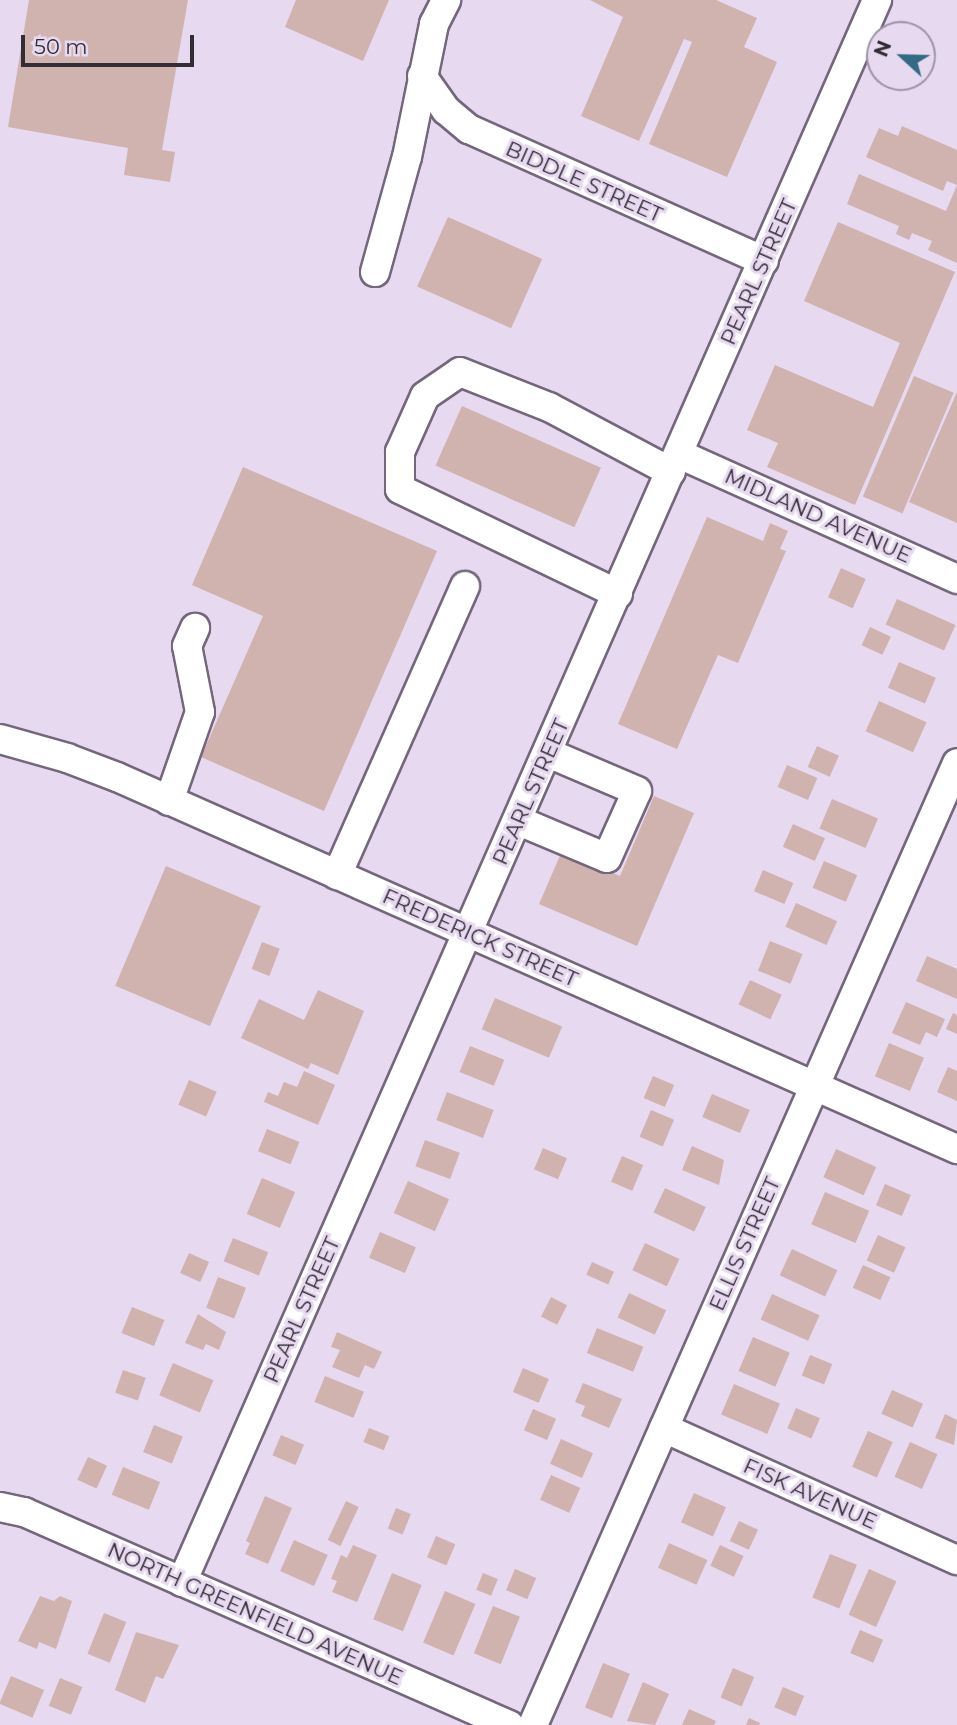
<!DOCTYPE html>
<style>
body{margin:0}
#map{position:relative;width:957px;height:1725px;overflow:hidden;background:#e7d9f0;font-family:Montserrat,sans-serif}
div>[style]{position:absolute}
.building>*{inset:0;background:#d0b2af;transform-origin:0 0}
.roads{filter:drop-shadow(2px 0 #74677b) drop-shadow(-2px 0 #74677b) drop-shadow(0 2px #74677b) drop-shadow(0 -2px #74677b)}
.minor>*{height:28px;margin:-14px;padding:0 14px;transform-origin:14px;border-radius:14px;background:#fff}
span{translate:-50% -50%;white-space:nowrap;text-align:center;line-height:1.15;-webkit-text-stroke:6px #e7d9f0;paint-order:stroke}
.street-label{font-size:21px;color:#332d36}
.north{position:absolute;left:866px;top:21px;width:70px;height:70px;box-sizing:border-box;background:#e7d9f0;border:2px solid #9f94a6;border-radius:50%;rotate:292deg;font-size:19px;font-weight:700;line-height:28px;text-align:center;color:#332d36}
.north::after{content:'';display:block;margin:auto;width:24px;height:32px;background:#336b85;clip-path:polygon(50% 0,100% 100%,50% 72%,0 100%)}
.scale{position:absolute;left:21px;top:35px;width:173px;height:32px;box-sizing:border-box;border:4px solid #332d36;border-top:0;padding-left:9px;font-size:21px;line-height:24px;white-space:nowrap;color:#332d36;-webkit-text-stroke:5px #e7d9f0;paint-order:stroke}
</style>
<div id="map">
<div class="building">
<i style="clip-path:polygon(29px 0,188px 0,162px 150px,175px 152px,170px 182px,124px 175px,128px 148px,8px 127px)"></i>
<i style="clip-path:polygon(296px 0,389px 0,363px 61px,285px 27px)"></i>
<i style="clip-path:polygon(590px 0,716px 0,757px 18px,744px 47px,777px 62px,727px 177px,649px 144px,692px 42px,684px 39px,639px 141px,581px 116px,623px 17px)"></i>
<i style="clip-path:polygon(902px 126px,957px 150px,957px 185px,947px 181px,943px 191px,866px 157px,879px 128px,898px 136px)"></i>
<i style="clip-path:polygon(859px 174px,946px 211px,957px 185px,957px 263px,928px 250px,932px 241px,912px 233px,909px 240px,896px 234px,899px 226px,847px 204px)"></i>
<i style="left:448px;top:217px;width:103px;height:76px;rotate:24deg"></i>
<i style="clip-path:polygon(838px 222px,955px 272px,855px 505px,767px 467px,778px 443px,747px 430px,775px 365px,873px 407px,900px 343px,804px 301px)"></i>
<i style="left:914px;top:376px;width:43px;height:131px;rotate:23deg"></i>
<i style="clip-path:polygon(957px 392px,957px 523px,909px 502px)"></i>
<i style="left:462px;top:406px;width:152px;height:65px;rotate:24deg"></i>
<i style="clip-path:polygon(243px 467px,437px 551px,324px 811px,201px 757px,263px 616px,192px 585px)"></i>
<i style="clip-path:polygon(707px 517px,763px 541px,770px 523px,788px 531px,780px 549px,786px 551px,738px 663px,718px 655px,677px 749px,618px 724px)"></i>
<i style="left:841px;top:568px;width:27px;height:32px;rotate:24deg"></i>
<i style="left:897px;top:599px;width:64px;height:28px;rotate:24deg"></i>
<i style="left:870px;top:627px;width:23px;height:20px;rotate:25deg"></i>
<i style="left:899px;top:662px;width:40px;height:28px;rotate:23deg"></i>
<i style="left:879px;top:701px;width:52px;height:33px;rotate:24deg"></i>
<i style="left:817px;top:746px;width:24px;height:23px;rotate:24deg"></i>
<i style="left:787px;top:765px;width:33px;height:24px;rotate:23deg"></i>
<i style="clip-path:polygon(654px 796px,694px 813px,637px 946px,539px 904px,562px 851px,620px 876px)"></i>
<i style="left:832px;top:799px;width:50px;height:32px;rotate:23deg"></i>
<i style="left:793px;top:824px;width:35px;height:25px;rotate:24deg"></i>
<i style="left:824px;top:861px;width:36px;height:29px;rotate:23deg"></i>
<i style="left:166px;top:866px;width:103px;height:130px;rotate:23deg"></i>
<i style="left:763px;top:870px;width:33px;height:23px;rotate:23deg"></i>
<i style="left:796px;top:903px;width:45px;height:26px;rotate:24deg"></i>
<i style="left:770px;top:941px;width:35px;height:32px;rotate:22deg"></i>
<i style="left:262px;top:942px;width:19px;height:29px;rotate:21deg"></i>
<i style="clip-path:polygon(927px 956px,957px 969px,957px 999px,916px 981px)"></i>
<i style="left:750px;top:980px;width:35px;height:27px;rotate:25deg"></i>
<i style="clip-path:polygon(318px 990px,364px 1011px,338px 1075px,311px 1063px,308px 1069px,241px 1038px,259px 999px,304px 1020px)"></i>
<i style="left:495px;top:998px;width:73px;height:34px;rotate:23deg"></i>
<i style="clip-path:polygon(906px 1002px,945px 1019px,937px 1037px,926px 1032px,920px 1045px,892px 1033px)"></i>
<i style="clip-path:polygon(953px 1013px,957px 1015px,957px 1034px,946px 1029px)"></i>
<i style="left:889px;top:1043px;width:38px;height:36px;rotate:23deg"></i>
<i style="left:470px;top:1046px;width:37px;height:28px;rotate:22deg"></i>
<i style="clip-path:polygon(948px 1067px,957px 1071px,957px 1101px,937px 1092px)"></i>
<i style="clip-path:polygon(304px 1071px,335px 1085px,318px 1125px,264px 1102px,268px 1092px,278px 1096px,284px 1082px,297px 1087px)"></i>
<i style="left:653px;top:1076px;width:23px;height:24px;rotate:23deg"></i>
<i style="left:189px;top:1080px;width:30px;height:27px;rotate:23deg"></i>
<i style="left:447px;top:1092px;width:50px;height:30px;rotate:21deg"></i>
<i style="left:712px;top:1094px;width:41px;height:25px;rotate:23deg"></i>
<i style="left:651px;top:1110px;width:25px;height:29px;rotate:23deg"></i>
<i style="left:267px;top:1129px;width:35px;height:24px;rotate:22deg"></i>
<i style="left:425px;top:1140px;width:37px;height:28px;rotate:20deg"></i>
<i style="clip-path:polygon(692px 1146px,724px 1160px,719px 1185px,682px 1170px)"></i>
<i style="left:543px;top:1148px;width:26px;height:23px;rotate:23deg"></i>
<i style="left:836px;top:1149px;width:44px;height:31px;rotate:24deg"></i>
<i style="left:622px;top:1156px;width:23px;height:28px;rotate:23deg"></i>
<i style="left:262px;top:1178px;width:36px;height:39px;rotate:23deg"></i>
<i style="left:408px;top:1181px;width:45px;height:35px;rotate:24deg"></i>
<i style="left:885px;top:1184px;width:28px;height:23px;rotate:23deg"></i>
<i style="left:665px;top:1188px;width:45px;height:27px;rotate:25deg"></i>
<i style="left:825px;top:1192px;width:48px;height:35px;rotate:23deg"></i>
<i style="left:380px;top:1232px;width:39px;height:28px;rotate:23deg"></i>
<i style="left:878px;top:1235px;width:30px;height:28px;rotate:24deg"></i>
<i style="left:233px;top:1238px;width:38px;height:25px;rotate:22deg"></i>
<i style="left:645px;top:1243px;width:38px;height:30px;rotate:25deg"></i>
<i style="left:792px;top:1249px;width:50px;height:29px;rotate:25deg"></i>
<i style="left:189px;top:1253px;width:22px;height:22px;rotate:24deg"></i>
<i style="left:592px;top:1262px;width:24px;height:14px;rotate:24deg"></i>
<i style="left:863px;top:1265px;width:30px;height:25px;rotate:24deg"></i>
<i style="left:218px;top:1277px;width:30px;height:33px;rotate:21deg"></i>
<i style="left:629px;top:1293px;width:41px;height:27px;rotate:25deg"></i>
<i style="left:772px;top:1294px;width:52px;height:28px;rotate:24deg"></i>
<i style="left:551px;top:1297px;width:18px;height:22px;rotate:27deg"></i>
<i style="left:132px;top:1307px;width:35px;height:28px;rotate:22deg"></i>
<i style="clip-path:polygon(198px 1314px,226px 1332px,219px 1350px,206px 1344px,203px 1350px,185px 1343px)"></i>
<i style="left:597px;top:1328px;width:50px;height:27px;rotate:22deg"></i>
<i style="clip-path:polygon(337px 1332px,382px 1352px,374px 1369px,365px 1365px,359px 1378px,332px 1367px,340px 1350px,331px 1347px)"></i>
<i style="left:753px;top:1337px;width:40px;height:37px;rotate:23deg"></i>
<i style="left:810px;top:1355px;width:24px;height:22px;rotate:22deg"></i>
<i style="left:173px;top:1363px;width:44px;height:35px;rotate:23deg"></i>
<i style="left:523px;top:1368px;width:28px;height:26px;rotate:23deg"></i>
<i style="left:123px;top:1370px;width:24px;height:24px;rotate:19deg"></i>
<i style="left:325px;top:1376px;width:42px;height:28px;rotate:22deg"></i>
<i style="clip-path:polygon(583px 1383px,622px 1399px,609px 1428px,581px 1416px,585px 1406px,575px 1402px)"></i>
<i style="left:734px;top:1384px;width:50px;height:33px;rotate:23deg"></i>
<i style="left:892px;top:1390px;width:34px;height:26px;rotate:24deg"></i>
<i style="left:796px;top:1408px;width:26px;height:22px;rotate:23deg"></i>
<i style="left:533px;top:1409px;width:25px;height:23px;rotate:23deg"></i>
<i style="clip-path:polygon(945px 1414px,957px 1420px,954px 1445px,935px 1438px)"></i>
<i style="left:154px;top:1425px;width:31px;height:29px;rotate:22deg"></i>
<i style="left:369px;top:1428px;width:22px;height:15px;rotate:22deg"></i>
<i style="left:868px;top:1431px;width:27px;height:39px;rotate:24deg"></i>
<i style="left:281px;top:1435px;width:25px;height:22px;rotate:23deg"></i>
<i style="left:561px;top:1439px;width:35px;height:27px;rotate:24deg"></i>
<i style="left:910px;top:1442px;width:30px;height:38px;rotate:24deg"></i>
<i style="left:88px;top:1457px;width:21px;height:25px;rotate:25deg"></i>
<i style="left:123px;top:1467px;width:40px;height:30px;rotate:22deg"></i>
<i style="left:551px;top:1475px;width:32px;height:27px;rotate:24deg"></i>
<i style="left:694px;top:1493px;width:35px;height:32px;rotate:24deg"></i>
<i style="clip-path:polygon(265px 1496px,292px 1508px,268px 1564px,245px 1554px,250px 1543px,246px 1541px)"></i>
<i style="left:346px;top:1501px;width:14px;height:43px;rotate:25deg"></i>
<i style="left:396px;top:1508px;width:16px;height:22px;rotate:22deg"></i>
<i style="left:739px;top:1521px;width:21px;height:22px;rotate:25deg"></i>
<i style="left:436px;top:1536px;width:21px;height:23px;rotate:23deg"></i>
<i style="left:294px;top:1540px;width:37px;height:34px;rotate:24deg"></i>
<i style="left:669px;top:1543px;width:42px;height:27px;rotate:24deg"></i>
<i style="clip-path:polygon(353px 1545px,377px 1555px,357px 1602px,332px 1592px,337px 1581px,331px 1579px,341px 1555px,347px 1558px)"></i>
<i style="left:720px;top:1545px;width:26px;height:23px;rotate:25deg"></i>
<i style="left:830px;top:1554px;width:29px;height:47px;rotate:22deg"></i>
<i style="left:515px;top:1569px;width:23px;height:23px;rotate:23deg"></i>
<i style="left:869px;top:1569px;width:30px;height:50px;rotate:24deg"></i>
<i style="left:392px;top:1573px;width:32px;height:50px;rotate:22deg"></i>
<i style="left:483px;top:1573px;width:16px;height:18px;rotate:22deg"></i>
<i style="left:445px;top:1591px;width:33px;height:56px;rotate:23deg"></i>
<i style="clip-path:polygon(40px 1596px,54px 1601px,60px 1596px,72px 1601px,56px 1649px,39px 1642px,37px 1649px,18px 1641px)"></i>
<i style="left:493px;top:1606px;width:29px;height:51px;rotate:22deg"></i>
<i style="left:104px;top:1613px;width:24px;height:44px;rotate:22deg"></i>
<i style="left:860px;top:1630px;width:25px;height:25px;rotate:23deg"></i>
<i style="clip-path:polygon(136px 1632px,179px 1645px,163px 1679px,156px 1676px,145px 1703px,115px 1690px)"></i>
<i style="left:603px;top:1663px;width:29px;height:48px;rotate:22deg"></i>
<i style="left:733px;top:1668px;width:23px;height:32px;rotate:23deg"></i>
<i style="left:11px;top:1676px;width:36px;height:30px;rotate:23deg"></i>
<i style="left:60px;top:1678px;width:24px;height:30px;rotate:22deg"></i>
<i style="clip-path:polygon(643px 1682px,669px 1694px,655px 1725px,627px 1721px)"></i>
<i style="left:783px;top:1687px;width:23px;height:22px;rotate:23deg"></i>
<i style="clip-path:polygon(689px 1709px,716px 1721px,714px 1725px,682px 1725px)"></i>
<i style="clip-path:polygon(749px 1718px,760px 1723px,759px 1725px,746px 1725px)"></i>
</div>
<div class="roads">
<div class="minor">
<i style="left:422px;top:76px;width:42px;rotate:54.8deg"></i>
<i style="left:446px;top:110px;width:30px;rotate:40deg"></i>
<i style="left:469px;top:129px;width:323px;rotate:24.1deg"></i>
<i style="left:375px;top:272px;width:119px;rotate:-74.5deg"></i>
<i style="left:407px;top:157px;width:136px;rotate:-78.5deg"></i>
<i style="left:434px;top:24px;width:27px;rotate:-63deg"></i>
<i style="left:679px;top:454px;width:305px;rotate:24.2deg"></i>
<i style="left:618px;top:594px;width:242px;rotate:-154.3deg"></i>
<i style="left:400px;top:489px;width:37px;rotate:-90deg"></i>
<i style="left:400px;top:452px;width:61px;rotate:-65.9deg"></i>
<i style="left:425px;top:396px;width:42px;rotate:-34.4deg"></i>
<i style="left:460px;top:372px;width:96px;rotate:21.5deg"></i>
<i style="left:549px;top:407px;width:138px;rotate:28deg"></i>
<i style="left:0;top:739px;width:70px;rotate:15.8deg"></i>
<i style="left:67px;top:758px;width:53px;rotate:20.8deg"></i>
<i style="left:117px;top:777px;width:919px;rotate:23.89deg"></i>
<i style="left:169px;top:801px;width:94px;rotate:-70.8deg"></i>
<i style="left:200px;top:712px;width:67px;rotate:-101.1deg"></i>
<i style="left:187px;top:646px;width:20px;rotate:-66deg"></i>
<i style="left:519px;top:821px;width:95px;rotate:22.8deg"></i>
<i style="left:607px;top:858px;width:73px;rotate:-65.9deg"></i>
<i style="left:637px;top:791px;width:97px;rotate:-156.9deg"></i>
<i style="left:337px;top:875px;width:316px;rotate:-66.1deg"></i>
<i style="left:664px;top:1428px;width:321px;rotate:24.3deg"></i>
<i style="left:0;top:1507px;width:25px;rotate:12deg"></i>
<i style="left:24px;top:1512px;width:530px;rotate:23.71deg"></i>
<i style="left:182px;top:1582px;width:1728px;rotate:-66.28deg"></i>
<i style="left:533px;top:1725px;width:1051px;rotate:-66.21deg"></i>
</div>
</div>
<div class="street-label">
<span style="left:584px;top:182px;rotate:24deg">BIDDLE STREET</span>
<span style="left:759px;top:272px;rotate:-66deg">PEARL STREET</span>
<span style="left:818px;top:516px;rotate:24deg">MIDLAND AVENUE</span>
<span style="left:531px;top:792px;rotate:-66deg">PEARL STREET</span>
<span style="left:480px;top:938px;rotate:24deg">FREDERICK STREET</span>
<span style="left:745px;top:1244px;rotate:-66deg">ELLIS STREET</span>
<span style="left:302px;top:1310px;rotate:-66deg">PEARL STREET</span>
<span style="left:810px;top:1494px;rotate:24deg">FISK AVENUE</span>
<span style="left:255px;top:1614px;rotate:24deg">NORTH GREENFIELD AVENUE</span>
</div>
<div class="north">N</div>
<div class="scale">50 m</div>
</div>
